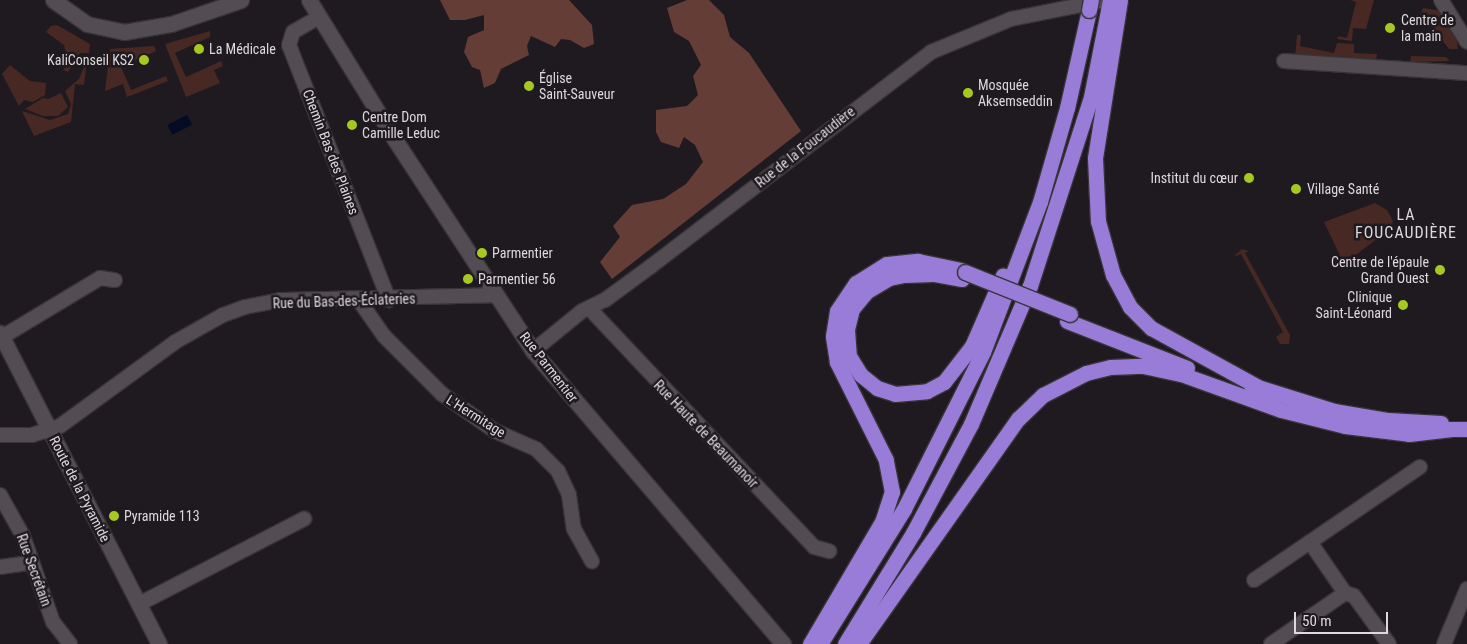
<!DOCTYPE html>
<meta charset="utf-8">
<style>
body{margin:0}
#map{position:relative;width:1467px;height:644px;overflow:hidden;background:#1f1a1f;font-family:"Roboto Condensed",sans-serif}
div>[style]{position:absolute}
.green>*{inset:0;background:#472823}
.forest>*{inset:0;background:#643d37}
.water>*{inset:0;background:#040b25;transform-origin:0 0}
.roads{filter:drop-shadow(1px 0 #383438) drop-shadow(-1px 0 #383438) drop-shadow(0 1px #383438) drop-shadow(0 -1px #383438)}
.street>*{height:14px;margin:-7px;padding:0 7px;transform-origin:7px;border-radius:7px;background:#534d53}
.secondary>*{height:15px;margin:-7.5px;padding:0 7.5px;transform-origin:7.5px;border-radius:7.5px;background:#534d53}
.highway>*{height:15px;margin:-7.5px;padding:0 7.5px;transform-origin:7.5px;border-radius:7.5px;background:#997bd8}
.bridges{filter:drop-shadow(1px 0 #383438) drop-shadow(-1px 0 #383438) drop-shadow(0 1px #383438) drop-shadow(0 -1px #383438)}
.highway-bridge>*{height:15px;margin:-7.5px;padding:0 7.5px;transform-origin:7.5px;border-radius:7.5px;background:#997bd8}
.dots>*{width:14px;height:14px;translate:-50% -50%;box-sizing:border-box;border:2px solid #1f1a1f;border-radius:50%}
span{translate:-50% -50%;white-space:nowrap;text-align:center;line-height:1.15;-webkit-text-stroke:5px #1f1a1f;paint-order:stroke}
.poi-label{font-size:14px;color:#ddd9dd}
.left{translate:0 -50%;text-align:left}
.right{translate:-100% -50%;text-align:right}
.street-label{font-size:14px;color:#ddd9dd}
.quarter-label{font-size:16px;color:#ddd9dd;letter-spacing:1px}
.scale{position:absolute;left:1294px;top:612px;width:94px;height:22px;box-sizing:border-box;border:2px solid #ddd9dd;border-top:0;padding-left:6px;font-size:15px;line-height:18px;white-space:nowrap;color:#ddd9dd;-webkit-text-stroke:4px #1f1a1f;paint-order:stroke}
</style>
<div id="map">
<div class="green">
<i style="clip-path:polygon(1350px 0,1374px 0,1366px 29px,1353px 28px,1352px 41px,1337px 39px,1338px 36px,1347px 38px,1356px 2px)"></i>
<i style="clip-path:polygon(1423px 8px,1437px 10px,1441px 15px,1456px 37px,1458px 49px,1449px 49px,1426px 19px,1424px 21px,1420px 15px)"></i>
<i style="clip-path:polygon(57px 25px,90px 44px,89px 53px,80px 53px,68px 72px,64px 70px,67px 58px,64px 45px,46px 32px,51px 26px)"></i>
<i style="clip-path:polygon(210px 31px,210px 37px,175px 53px,186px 77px,221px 61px,223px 66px,214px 70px,220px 83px,186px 97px,165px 44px)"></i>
<i style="clip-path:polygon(1297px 35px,1301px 35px,1300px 46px,1334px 53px,1337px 43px,1354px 44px,1354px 53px,1377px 54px,1376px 63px,1295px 58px)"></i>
<i style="clip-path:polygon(154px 46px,156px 51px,121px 67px,131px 90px,166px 76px,168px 81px,127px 97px,123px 84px,105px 91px,110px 49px)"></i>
<i style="clip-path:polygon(1411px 56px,1446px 57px,1450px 61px,1410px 62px)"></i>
<i style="clip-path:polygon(87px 60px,84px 85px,75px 84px,71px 122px,34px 136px,22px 111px,50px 120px,68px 114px,71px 104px,65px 91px,79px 79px)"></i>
<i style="clip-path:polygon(10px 65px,30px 81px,46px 83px,45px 95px,33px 102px,24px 100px,19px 106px,2px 74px)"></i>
<i style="clip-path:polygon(61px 93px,68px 107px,58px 116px,43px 116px,25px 109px,43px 98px,48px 99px)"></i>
<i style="clip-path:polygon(1375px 203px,1387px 210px,1393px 221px,1391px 228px,1344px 264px,1324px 222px)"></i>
<i style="clip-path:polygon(1242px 249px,1249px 251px,1245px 253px,1290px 335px,1289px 344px,1280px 344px,1276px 337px,1283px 332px,1241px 254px,1233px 257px)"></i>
</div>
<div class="forest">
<i style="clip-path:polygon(440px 0,569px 0,592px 25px,594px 44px,584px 48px,570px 40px,561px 39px,555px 47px,531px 36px,527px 46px,529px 55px,501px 69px,495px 83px,484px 88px,480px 70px,472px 67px,464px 52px,468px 37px,484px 30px,484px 15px,465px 20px,450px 20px)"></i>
<i style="clip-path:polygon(687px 0,709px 0,724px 15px,730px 37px,749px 53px,801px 131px,612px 279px,600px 262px,620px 237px,613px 226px,632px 205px,663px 199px,686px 184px,703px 162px,695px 145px,684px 137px,679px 148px,661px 142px,656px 132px,656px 110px,687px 106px,698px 95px,693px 76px,701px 65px,689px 41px,674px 32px,667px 8px)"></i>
</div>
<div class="water">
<i style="left:187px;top:115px;width:11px;height:22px;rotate:63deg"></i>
</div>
<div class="roads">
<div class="street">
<i style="left:1441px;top:0;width:49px;rotate:58.2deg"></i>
<i style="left:319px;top:17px;width:30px;rotate:150deg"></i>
<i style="left:293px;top:32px;width:14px;rotate:107deg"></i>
<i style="left:289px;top:45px;width:274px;rotate:68.6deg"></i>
<i style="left:1284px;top:61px;width:183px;rotate:3.8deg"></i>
<i style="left:358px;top:299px;width:45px;rotate:54.9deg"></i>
<i style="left:384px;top:336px;width:82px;rotate:45deg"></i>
<i style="left:442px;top:394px;width:65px;rotate:34.9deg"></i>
<i style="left:495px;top:431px;width:45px;rotate:23.7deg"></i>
<i style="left:536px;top:449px;width:31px;rotate:45deg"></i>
<i style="left:558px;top:471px;width:26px;rotate:65deg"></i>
<i style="left:569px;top:495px;width:34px;rotate:82deg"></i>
<i style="left:574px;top:529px;width:37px;rotate:61deg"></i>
<i style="left:589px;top:308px;width:328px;rotate:46.7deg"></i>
<i style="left:814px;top:547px;width:16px;rotate:15deg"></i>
<i style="left:2px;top:337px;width:114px;rotate:-31deg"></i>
<i style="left:100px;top:278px;width:15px;rotate:8deg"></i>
<i style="left:533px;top:351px;width:63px;rotate:-39.2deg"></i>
<i style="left:582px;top:311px;width:25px;rotate:-26deg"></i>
<i style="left:605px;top:300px;width:56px;rotate:-36.3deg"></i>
<i style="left:650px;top:267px;width:354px;rotate:-37.4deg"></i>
<i style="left:931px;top:52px;width:87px;rotate:-22.4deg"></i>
<i style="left:1011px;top:19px;width:96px;rotate:-11.4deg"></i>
<i style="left:0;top:435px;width:32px"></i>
<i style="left:32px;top:435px;width:29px;rotate:-18deg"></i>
<i style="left:60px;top:426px;width:142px;rotate:-36.1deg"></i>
<i style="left:175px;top:342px;width:55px;rotate:-29.4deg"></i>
<i style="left:223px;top:315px;width:23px;rotate:-20deg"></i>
<i style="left:245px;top:307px;width:36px;rotate:-11deg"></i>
<i style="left:280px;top:300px;width:216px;rotate:-1.3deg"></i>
<i style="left:0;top:495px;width:47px;rotate:60.7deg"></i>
<i style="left:23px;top:536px;width:91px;rotate:70.8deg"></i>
<i style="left:53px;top:622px;width:28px;rotate:52deg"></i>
<i style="left:1310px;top:542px;width:133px;rotate:-34.3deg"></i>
<i style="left:0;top:567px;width:30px;rotate:-8deg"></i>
<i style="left:1254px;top:580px;width:68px;rotate:-34.2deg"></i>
<i style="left:1310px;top:542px;width:62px;rotate:55.5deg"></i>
<i style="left:139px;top:604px;width:186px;rotate:-27.3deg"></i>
<i style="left:1271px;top:644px;width:90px;rotate:-34.6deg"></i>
<i style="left:1345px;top:593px;width:9px;rotate:18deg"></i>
<i style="left:1354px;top:596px;width:59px;rotate:53.9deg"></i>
<i style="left:1444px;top:644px;width:60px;rotate:-67.3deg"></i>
</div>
<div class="secondary">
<i style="left:53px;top:0;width:42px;rotate:35.2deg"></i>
<i style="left:87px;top:24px;width:38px;rotate:12deg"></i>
<i style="left:124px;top:32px;width:48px;rotate:-9.7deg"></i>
<i style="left:171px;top:24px;width:74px;rotate:-18.9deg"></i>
<i style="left:309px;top:0;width:164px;rotate:58.4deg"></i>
<i style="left:395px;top:140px;width:252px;rotate:56.8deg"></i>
<i style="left:533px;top:351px;width:385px;rotate:49.5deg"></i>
<i style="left:0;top:333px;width:349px;rotate:62.9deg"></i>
</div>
<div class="highway">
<i style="left:1120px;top:0;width:160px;rotate:99deg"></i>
<i style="left:1095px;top:158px;width:63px;rotate:87.3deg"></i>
<i style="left:1098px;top:221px;width:56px;rotate:74.5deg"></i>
<i style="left:1113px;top:275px;width:36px;rotate:62deg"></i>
<i style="left:1130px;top:307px;width:30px;rotate:45deg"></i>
<i style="left:1151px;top:328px;width:124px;rotate:28.8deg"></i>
<i style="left:962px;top:279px;width:29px;rotate:-170deg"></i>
<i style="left:933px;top:274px;width:29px;rotate:178deg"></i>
<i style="left:904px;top:275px;width:15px;rotate:169deg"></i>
<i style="left:889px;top:278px;width:26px;rotate:149deg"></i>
<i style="left:867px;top:291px;width:23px;rotate:130deg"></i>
<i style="left:852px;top:309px;width:21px;rotate:104deg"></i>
<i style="left:847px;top:329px;width:27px;rotate:86deg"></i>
<i style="left:849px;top:356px;width:22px;rotate:58deg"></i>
<i style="left:861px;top:375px;width:21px;rotate:39deg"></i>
<i style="left:877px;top:388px;width:19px;rotate:18deg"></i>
<i style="left:895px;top:394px;width:32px;rotate:-5deg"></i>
<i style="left:927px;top:391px;width:19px;rotate:-28deg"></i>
<i style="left:944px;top:382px;width:46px;rotate:-52.1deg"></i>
<i style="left:972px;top:346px;width:77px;rotate:-66.4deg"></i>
<i style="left:1067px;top:321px;width:129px;rotate:21.4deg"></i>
<i style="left:1251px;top:385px;width:87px;rotate:17.4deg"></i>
<i style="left:1334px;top:411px;width:55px;rotate:9.5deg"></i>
<i style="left:1388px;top:420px;width:53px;rotate:3.2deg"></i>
<i style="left:1443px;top:429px;width:24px"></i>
<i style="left:810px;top:644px;width:142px;rotate:-59.5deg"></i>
<i style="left:882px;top:522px;width:32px;rotate:-72deg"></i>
<i style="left:892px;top:492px;width:33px;rotate:-101deg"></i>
<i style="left:886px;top:460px;width:110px;rotate:-116.6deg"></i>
<i style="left:837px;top:362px;width:26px;rotate:-99deg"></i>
<i style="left:833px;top:336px;width:25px;rotate:-81deg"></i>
<i style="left:837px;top:311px;width:34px;rotate:-56deg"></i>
<i style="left:856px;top:283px;width:36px;rotate:-32deg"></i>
<i style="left:887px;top:264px;width:31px;rotate:-6deg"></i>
<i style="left:918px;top:261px;width:44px;rotate:11.8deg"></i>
<i style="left:820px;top:644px;width:159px;rotate:-58.1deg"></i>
<i style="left:904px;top:509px;width:176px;rotate:-63.3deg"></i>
<i style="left:983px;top:352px;width:160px;rotate:-69.2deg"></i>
<i style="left:1040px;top:202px;width:98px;rotate:-74deg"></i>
<i style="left:1067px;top:108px;width:100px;rotate:-77.3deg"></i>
<i style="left:845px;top:644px;width:130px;rotate:-58.5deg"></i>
<i style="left:913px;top:533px;width:123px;rotate:-62deg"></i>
<i style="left:971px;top:424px;width:150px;rotate:-66.9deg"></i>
<i style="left:1030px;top:286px;width:199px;rotate:-72.1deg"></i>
<i style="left:1091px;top:97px;width:99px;rotate:-78.9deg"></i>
<i style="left:859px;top:644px;width:276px;rotate:-54.8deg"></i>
<i style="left:1018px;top:419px;width:35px;rotate:-44deg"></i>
<i style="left:1043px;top:395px;width:48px;rotate:-27.1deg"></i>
<i style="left:1086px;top:373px;width:25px;rotate:-14deg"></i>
<i style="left:1110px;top:367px;width:33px;rotate:-2deg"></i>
<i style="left:1143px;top:366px;width:39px;rotate:12deg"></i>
<i style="left:1181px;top:374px;width:106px;rotate:19.8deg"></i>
<i style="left:1281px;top:410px;width:66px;rotate:14deg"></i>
<i style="left:1345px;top:426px;width:64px;rotate:7.1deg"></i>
<i style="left:1409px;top:434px;width:43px;rotate:-6.6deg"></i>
</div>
</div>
<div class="bridges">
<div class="highway-bridge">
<i style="left:1089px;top:10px;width:10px;rotate:-79deg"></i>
<i style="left:965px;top:272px;width:113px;rotate:21.8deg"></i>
</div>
</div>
<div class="dots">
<i style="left:1390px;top:28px;background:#a6c821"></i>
<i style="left:199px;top:49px;background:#a6c821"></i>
<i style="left:144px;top:60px;background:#a6c821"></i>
<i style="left:529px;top:86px;background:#a6c821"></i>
<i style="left:968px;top:93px;background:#a6c821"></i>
<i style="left:352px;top:125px;background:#a6c821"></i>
<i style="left:1249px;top:178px;background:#a6c821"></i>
<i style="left:1296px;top:189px;background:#a6c821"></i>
<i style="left:482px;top:253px;background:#a6c821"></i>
<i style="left:1440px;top:270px;background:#a6c821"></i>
<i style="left:468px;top:279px;background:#a6c821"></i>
<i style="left:1403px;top:305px;background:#a6c821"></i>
<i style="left:114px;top:516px;background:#a6c821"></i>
</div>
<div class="poi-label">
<span class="left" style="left:1401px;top:28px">Centre de<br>la main</span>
<span class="left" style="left:209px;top:49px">La Médicale</span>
<span class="right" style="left:134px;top:60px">KaliConseil KS2</span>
<span class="left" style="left:539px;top:86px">Église<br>Saint-Sauveur</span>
<span class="left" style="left:978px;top:93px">Mosquée<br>Aksemseddin</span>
<span class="left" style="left:362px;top:125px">Centre Dom<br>Camille Leduc</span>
<span class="right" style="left:1238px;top:178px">Institut du cœur</span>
<span class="left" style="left:1307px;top:189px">Village Santé</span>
<span class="left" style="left:492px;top:253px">Parmentier</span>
<span class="right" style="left:1429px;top:270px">Centre de l'épaule<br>Grand Ouest</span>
<span class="left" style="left:478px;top:279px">Parmentier 56</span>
<span class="right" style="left:1392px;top:305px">Clinique<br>Saint-Léonard</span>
<span class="left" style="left:124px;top:516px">Pyramide 113</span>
</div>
<div class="street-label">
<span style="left:805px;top:147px;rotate:-38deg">Rue de la Foucaudière</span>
<span style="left:331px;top:152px;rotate:69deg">Chemin Bas des Plaines</span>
<span style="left:344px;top:301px;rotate:-2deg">Rue du Bas-des-Éclateries</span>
<span style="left:549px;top:367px;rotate:52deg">Rue Parmentier</span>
<span style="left:476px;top:416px;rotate:32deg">L'Hermitage</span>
<span style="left:706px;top:434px;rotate:46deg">Rue Haute de Beaumanoir</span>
<span style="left:80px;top:489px;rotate:63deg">Route de la Pyramide</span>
<span style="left:34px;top:570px;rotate:70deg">Rue Secrétain</span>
</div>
<div class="quarter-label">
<span style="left:1406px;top:224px">LA<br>FOUCAUDIÈRE</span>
</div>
<div class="scale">50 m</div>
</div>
